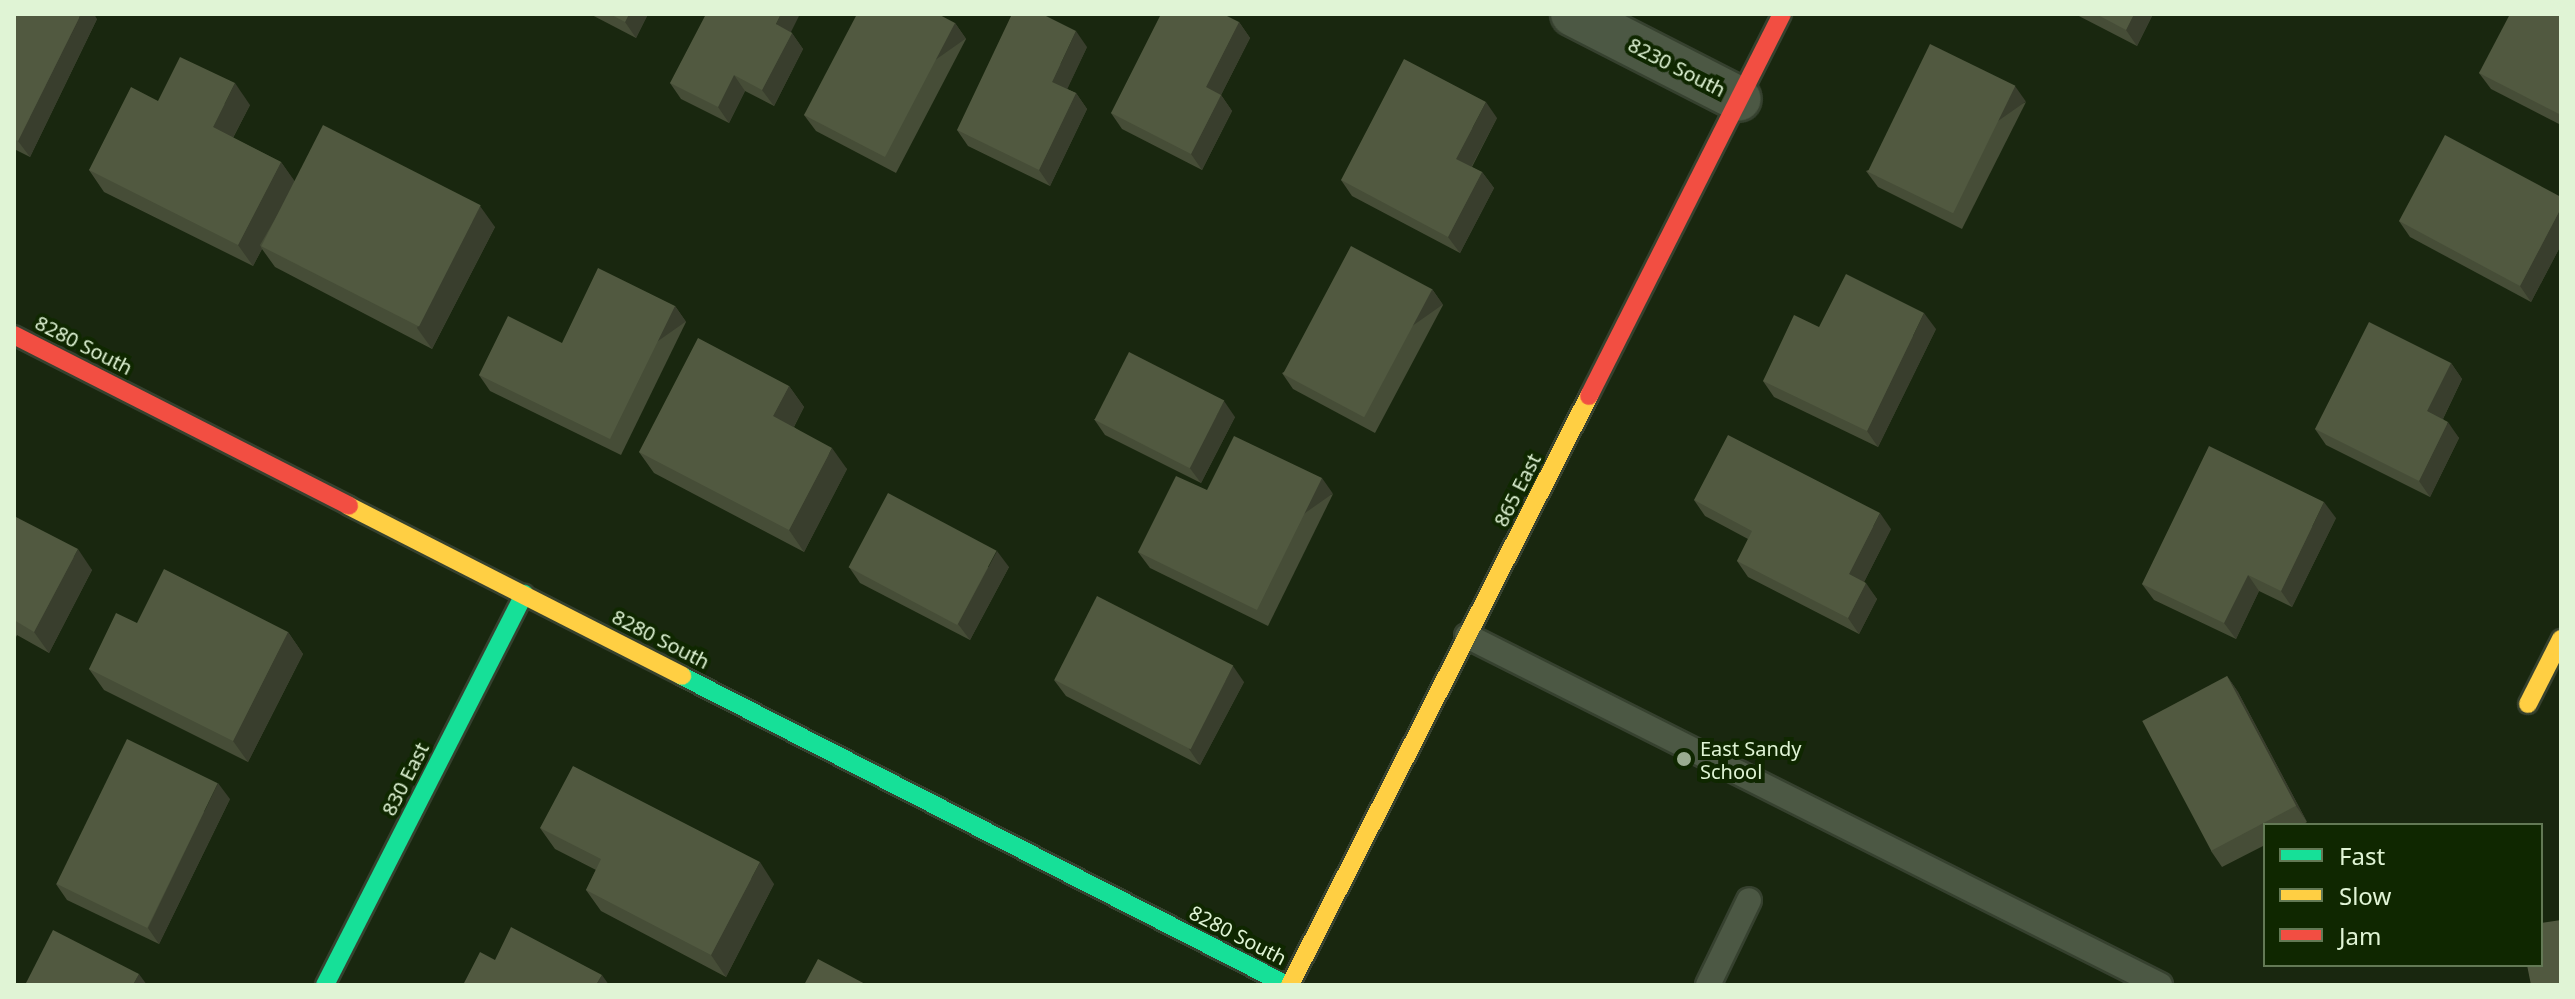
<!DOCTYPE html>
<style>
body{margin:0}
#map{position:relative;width:2575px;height:999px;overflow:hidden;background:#19270f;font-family:"Noto Sans",sans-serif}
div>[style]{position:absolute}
.roads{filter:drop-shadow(2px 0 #36412f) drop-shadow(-2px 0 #36412f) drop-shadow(0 2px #36412f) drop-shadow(0 -2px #36412f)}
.lane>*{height:24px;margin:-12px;padding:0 12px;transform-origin:12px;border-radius:12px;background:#4c5844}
.street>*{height:44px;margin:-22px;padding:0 22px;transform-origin:22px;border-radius:22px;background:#4c5844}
.fast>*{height:18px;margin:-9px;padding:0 9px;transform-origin:9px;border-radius:9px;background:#16e098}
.slow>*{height:18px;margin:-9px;padding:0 9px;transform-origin:9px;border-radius:9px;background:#ffcf43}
.jam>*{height:18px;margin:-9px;padding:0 9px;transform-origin:9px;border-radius:9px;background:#f24e42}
.wall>*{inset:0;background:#464d37}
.shaded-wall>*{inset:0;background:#393e2d;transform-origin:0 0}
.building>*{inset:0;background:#515940;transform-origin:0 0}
.dots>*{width:22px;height:22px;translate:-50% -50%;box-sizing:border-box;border:4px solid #0f2700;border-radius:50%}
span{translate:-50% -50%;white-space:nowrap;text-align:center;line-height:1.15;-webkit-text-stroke:8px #0f2700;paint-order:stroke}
.street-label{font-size:20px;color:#e0f4d5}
.poi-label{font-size:20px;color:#e0f4d5}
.left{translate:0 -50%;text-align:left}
.frame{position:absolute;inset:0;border:16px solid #e0f4d5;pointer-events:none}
.legend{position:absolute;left:2263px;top:823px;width:280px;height:144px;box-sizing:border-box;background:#0f2700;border:2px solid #637955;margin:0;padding:10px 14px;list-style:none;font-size:24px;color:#e0f4d5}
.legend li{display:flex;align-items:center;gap:16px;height:40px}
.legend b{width:40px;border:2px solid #637955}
</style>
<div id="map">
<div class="roads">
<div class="lane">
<i style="left:1467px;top:636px;width:776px;rotate:26.73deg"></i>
<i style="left:1708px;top:985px;width:94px;rotate:-64.2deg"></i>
</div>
<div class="street">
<i style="left:1573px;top:14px;width:186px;rotate:27.1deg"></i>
</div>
<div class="fast">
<i style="left:682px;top:676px;width:679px;rotate:27.06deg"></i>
<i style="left:325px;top:985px;width:439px;rotate:-63deg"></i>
</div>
<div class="slow">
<i style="left:349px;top:506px;width:374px;rotate:27deg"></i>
<i style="left:2528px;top:704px;width:73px;rotate:-63.1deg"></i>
<i style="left:1290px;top:985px;width:661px;rotate:-63.09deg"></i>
</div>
<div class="jam">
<i style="left:14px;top:335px;width:376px;rotate:27deg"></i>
<i style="left:1589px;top:396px;width:428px;rotate:-63.2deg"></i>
</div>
</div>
<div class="wall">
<i style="clip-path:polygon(14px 14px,97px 19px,30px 157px,14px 149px)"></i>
<i style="clip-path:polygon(590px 14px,648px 14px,636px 38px)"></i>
<i style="clip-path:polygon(2075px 14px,2153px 14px,2137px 46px)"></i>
<i style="clip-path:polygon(2561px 14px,2561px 125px,2491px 89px,2479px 73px)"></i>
<i style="clip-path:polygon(1239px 22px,1250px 38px,1221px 95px,1232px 111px,1202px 170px,1122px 129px,1111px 113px)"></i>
<i style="clip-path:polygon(955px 23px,966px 39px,896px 173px,816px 131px,804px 115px)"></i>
<i style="clip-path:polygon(791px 32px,803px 49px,774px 106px,745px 91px,729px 123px,681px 99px,670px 83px)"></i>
<i style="clip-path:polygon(1087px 47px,1067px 89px,1076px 93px,1087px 109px,1050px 186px,968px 146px,957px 130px)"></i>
<i style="clip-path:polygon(158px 101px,250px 105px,233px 138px,281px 162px,294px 181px,495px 227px,432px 349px,275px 267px,262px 249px,253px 266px,104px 192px,89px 170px)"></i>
<i style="clip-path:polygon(2026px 102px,1962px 229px,1878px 187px,1866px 171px)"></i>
<i style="clip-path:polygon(1497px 118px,1472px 167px,1482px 172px,1494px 188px,1460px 253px,1352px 196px,1341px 180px)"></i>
<i style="clip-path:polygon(2561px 197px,2561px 245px,2531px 302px,2410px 237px,2399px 221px)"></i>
<i style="clip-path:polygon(1432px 289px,1443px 305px,1375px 433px,1293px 389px,1282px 373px)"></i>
<i style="clip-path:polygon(675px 306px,686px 322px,621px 455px,490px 391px,479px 375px,562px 343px)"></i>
<i style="clip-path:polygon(1936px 329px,1878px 447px,1774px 397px,1763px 381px)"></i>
<i style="clip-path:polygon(2451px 363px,2462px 379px,2443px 419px,2459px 438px,2430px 497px,2326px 445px,2315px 429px)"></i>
<i style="clip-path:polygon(789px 386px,804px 407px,794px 427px,847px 469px,804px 552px,654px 473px,639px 452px)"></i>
<i style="clip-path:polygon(1235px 417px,1201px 483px,1105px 435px,1094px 419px)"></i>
<i style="clip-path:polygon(1333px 494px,1268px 626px,1150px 568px,1138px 552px)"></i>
<i style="clip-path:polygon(1694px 500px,1891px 529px,1864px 582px,1877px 599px,1859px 634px,1748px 577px,1737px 561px,1748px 539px,1705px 516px)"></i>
<i style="clip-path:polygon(14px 516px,92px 570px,49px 653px,17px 635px,14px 641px)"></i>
<i style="clip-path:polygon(2336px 518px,2292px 607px,2259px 591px,2236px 639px,2154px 600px,2142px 584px)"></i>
<i style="clip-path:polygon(849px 567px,1009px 567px,970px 640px,860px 583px)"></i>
<i style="clip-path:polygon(137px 623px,288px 632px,303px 654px,248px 762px,104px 690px,89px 669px)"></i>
<i style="clip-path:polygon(2227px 676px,2238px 692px,2307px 822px,2302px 825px,2265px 825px,2265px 845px,2222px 867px,2211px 851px)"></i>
<i style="clip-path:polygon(1054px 680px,1244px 682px,1200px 765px,1066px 696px)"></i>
<i style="clip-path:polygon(230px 799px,159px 944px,67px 900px,56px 884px)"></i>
<i style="clip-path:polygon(540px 828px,774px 884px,726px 977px,601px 911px,586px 890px,596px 870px,555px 849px)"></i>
</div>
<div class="shaded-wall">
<i style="clip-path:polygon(81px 14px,94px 14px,97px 19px,30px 157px,18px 141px)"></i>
<i style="clip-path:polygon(629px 14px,648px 14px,636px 38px,625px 22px)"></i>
<i style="clip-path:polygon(781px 14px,800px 14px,787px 40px,776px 24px)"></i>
<i style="clip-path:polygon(2134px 14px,2153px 14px,2137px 46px,2126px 30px)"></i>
<i style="clip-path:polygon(1239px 22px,1250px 38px,1217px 103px,1206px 87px)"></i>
<i style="left:955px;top:23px;width:19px;height:151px;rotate:55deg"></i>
<i style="clip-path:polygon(1076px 31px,1087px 47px,1063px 98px,1052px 82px)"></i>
<i style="clip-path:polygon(792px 33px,803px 49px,774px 106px,762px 90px)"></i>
<i style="clip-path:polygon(734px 75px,745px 91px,729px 123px,718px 107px)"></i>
<i style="clip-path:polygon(235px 83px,250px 105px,227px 149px,213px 127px)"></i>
<i style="left:2015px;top:86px;width:19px;height:142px;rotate:55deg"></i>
<i style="clip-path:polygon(1076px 93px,1087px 109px,1050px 186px,1039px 170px)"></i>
<i style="clip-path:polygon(1221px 95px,1232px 111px,1202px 170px,1191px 154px)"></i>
<i style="clip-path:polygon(1486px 102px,1497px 118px,1467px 175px,1456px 159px)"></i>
<i style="clip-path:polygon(281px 162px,296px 183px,260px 245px,262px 249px,253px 266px,238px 245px)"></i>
<i style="clip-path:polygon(1482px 172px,1494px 188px,1460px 253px,1448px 237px)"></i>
<i style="clip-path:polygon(480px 206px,495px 227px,432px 349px,417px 328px)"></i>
<i style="clip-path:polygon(2561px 208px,2561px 245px,2531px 302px,2520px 286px)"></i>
<i style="left:1432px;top:289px;width:19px;height:145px;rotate:55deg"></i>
<i style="left:675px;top:306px;width:19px;height:148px;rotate:55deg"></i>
<i style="clip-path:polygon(1924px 313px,1936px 329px,1878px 447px,1867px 431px)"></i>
<i style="clip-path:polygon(2451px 363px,2462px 379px,2439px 427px,2427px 411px)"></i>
<i style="clip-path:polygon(789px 386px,804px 407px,788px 438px,773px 416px)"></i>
<i style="clip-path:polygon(1224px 401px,1235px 417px,1201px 483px,1189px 467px)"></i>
<i style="clip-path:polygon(2448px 422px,2459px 438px,2430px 497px,2419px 481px)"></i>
<i style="clip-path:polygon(832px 448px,847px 469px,804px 552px,789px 530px)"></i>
<i style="left:1322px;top:478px;width:19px;height:147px;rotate:55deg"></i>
<i style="clip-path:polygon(2324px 502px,2336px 518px,2292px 607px,2281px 591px)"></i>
<i style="clip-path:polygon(1880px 513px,1891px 529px,1860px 590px,1849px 574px)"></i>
<i style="clip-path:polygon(78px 549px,92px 570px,49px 653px,34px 632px)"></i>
<i style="clip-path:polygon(997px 551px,1009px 567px,970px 640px,958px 624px)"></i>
<i style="clip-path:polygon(2248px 575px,2259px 591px,2236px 639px,2224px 623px)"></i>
<i style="clip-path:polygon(1866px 583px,1877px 599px,1859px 634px,1848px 618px)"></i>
<i style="clip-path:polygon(288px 632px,303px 654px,248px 762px,233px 741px)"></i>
<i style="clip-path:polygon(1233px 666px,1244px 682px,1200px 765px,1189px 749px)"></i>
<i style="clip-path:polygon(2227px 676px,2238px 692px,2307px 822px,2296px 806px)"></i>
<i style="clip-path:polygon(218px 783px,230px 799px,159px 944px,148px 928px)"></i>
<i style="clip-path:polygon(760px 862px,774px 884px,726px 977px,711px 955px)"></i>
<i style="clip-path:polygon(139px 974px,147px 985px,133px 985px)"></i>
<i style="clip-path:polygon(602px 975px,609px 985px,596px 985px)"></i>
</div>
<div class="building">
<i style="clip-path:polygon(14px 14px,81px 14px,18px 141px,14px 139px)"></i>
<i style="clip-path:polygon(610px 14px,629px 14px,625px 22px)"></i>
<i style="clip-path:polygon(706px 14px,781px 14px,776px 24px,792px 33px,762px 90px,734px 75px,718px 107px,670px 83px)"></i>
<i style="clip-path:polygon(857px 14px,938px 14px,955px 23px,885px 157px,804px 115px)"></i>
<i style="clip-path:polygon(1012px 14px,1042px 14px,1076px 31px,1052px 82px,1076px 93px,1039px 170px,957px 130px)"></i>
<i style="clip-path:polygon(1161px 14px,1223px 14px,1239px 22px,1206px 87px,1221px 95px,1191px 154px,1111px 113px)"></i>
<i style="clip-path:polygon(2096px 14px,2134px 14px,2126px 30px)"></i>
<i style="clip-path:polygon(2510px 14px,2561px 14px,2561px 115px,2479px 73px)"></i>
<i style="left:1930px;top:44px;width:95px;height:142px;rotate:26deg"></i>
<i style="clip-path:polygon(180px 57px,235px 83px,213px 127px,281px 162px,238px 245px,89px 170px,131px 87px,158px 101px)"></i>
<i style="clip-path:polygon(1404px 59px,1486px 102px,1456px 159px,1482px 172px,1448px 237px,1341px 180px)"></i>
<i style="left:323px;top:125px;width:177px;height:136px;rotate:27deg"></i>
<i style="clip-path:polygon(2445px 135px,2561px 197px,2561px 208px,2520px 286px,2399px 221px)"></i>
<i style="left:1351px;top:246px;width:92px;height:145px;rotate:28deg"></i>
<i style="clip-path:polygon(598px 268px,675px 306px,610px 439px,479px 375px,508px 316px,562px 343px)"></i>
<i style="clip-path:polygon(1846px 274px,1924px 313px,1867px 431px,1763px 381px,1794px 315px,1819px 327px)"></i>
<i style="clip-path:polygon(2369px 322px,2451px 363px,2427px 411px,2448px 422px,2419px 481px,2315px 429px)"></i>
<i style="clip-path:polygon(698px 338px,789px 386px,773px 416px,832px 448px,789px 530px,639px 452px)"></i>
<i style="left:1129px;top:352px;width:107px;height:76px;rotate:27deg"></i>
<i style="clip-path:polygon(1728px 435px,1880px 513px,1849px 574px,1866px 583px,1848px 618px,1737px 561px,1752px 531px,1694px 500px)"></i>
<i style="clip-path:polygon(1234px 436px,1322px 478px,1257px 610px,1138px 552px,1176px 476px,1207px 490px)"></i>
<i style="clip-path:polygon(2209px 446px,2324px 502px,2281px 591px,2248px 575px,2224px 623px,2142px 584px)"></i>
<i style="left:888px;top:493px;width:123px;height:84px;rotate:28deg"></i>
<i style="clip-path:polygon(14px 516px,78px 549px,34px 632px,14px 620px)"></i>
<i style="clip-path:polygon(164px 569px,288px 632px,233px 741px,89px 669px,116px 613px,137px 623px)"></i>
<i style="left:1097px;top:596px;width:153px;height:94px;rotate:27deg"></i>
<i style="left:2227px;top:676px;width:147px;height:96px;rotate:62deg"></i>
<i style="left:127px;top:739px;width:101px;height:161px;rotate:26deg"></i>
<i style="clip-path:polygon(573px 766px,760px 862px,711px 955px,586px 890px,601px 859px,540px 828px)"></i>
<i style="clip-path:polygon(2561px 920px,2561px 985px,2531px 985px,2527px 965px,2541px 965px,2541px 923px)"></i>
<i style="clip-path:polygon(511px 927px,602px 975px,596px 985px,463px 985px,480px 952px,495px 960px)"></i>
<i style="clip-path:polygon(53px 930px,139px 974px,133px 985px,25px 985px)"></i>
<i style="clip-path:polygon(818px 959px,867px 985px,804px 985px)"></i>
</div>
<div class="dots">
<i style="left:1684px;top:759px;background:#9aac90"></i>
</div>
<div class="street-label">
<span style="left:1677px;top:67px;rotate:27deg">8230 South</span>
<span style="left:84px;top:345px;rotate:27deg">8280 South</span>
<span style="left:1517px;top:490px;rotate:-63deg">865 East</span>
<span style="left:661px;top:639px;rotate:27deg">8280 South</span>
<span style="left:405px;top:779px;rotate:-63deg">830 East</span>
<span style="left:1238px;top:935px;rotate:27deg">8280 South</span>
</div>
<div class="poi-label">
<span class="left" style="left:1700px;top:760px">East Sandy<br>School</span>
</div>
<div class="frame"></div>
<ul class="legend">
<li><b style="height:10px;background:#16e098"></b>Fast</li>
<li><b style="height:10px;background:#ffcf43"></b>Slow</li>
<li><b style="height:10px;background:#f24e42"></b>Jam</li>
</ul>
</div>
